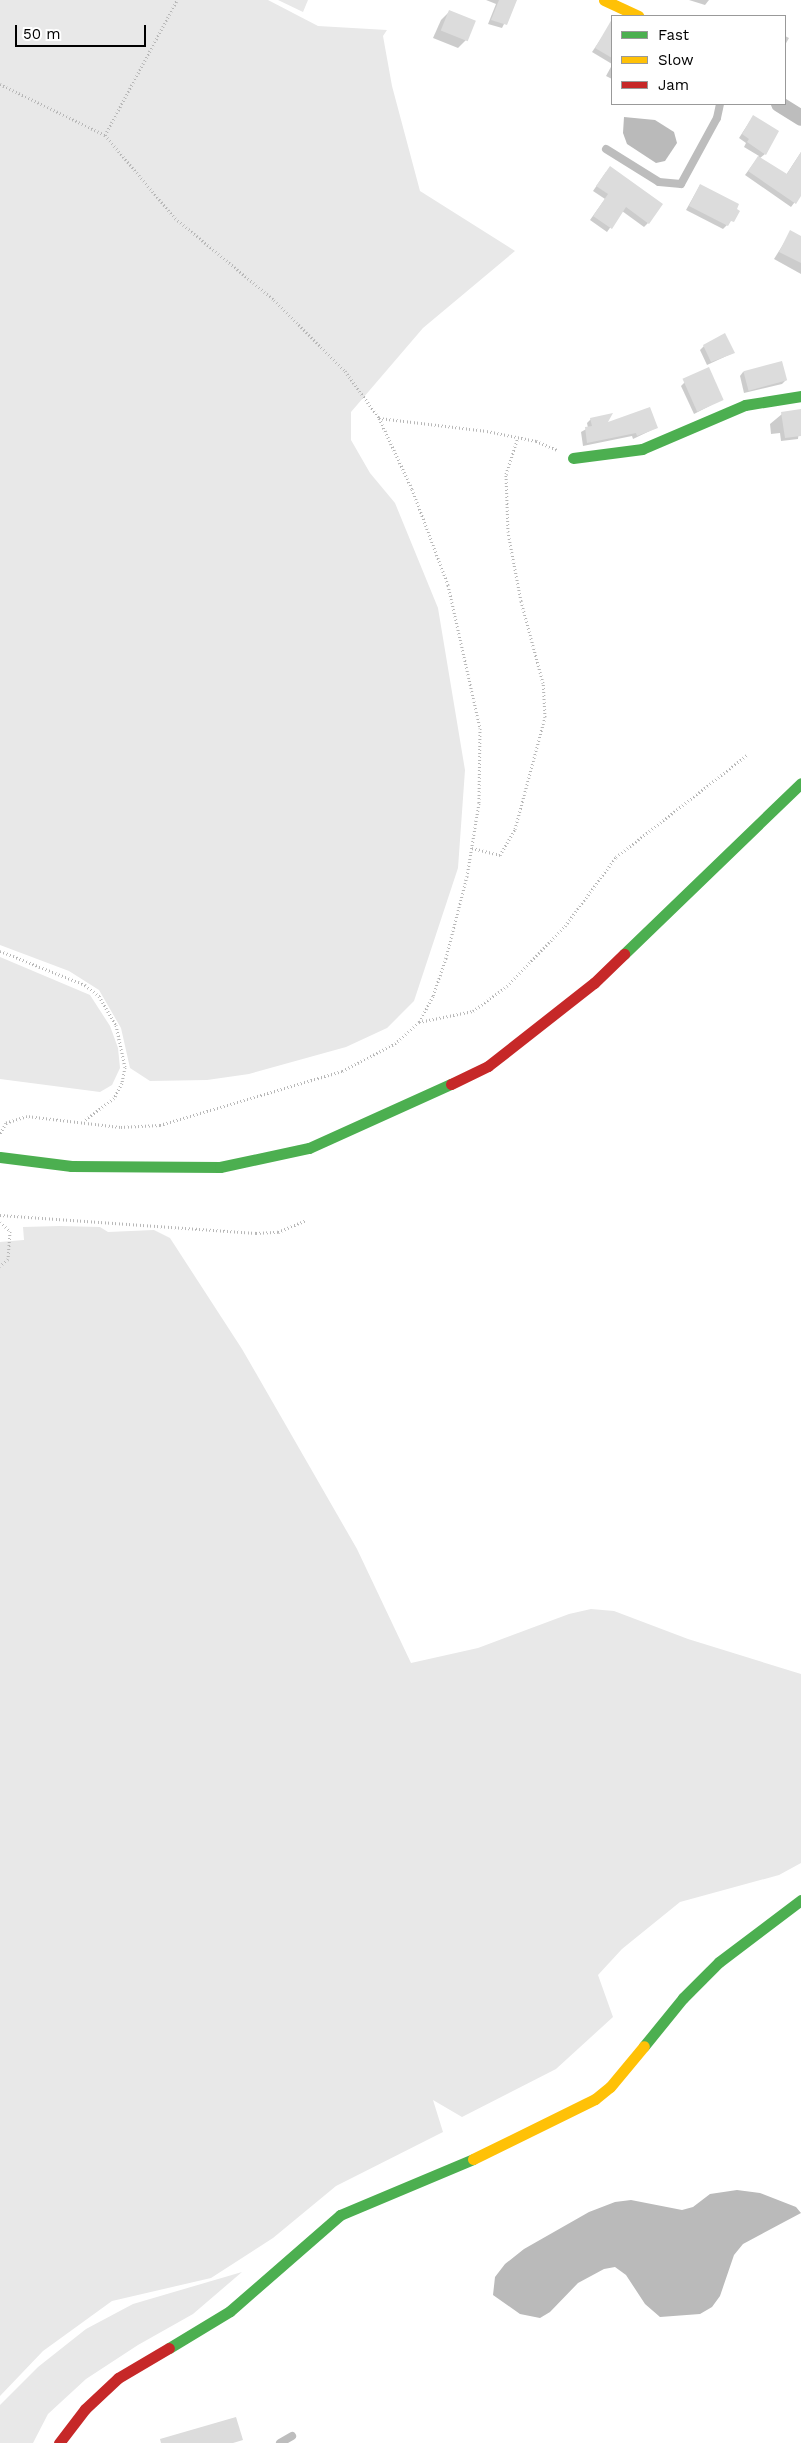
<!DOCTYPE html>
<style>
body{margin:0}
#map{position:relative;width:801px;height:2443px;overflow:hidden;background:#fff;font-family:"Work Sans",sans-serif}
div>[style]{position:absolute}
.green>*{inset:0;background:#e8e8e8}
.water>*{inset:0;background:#bababa}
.shadow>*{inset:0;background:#0003}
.building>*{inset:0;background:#dcdcdc;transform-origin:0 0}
.path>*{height:3px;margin-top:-1.5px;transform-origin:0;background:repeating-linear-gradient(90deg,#b8b8b8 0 1px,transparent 0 3.5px)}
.lane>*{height:8px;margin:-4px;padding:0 4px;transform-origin:4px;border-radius:4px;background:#bdbdbd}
.street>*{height:16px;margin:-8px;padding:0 8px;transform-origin:8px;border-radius:8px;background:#bdbdbd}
.fast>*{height:11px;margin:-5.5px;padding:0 5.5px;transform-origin:5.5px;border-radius:5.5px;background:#4caf50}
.slow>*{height:11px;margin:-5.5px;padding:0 5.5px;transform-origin:5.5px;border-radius:5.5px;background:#ffc107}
.jam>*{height:11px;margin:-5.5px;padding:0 5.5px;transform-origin:5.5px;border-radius:5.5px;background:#c62828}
span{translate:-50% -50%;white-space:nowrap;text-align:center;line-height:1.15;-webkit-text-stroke:4px #fff;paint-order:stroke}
.legend{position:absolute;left:611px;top:15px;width:175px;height:90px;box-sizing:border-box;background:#fff;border:1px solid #999;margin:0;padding:6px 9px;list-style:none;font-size:15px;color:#000}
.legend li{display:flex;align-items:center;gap:10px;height:25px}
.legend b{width:25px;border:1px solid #999}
.scale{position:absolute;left:15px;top:25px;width:131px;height:22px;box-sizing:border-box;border:2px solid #000;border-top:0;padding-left:6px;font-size:15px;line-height:18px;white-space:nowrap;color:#000;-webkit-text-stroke:4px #fff;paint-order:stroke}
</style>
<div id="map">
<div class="green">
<i style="clip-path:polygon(0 0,268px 0,318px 26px,387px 30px,383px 36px,392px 86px,420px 191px,515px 251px,423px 328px,351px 412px,351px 440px,370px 473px,395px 503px,438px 608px,465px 770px,458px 868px,414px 1001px,387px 1028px,346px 1047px,249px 1074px,207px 1080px,150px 1081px,130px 1068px,121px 1028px,99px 990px,69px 971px,0 945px)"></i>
<i style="clip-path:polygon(278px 0,308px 0,303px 12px)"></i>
<i style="clip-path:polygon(0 957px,90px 995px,110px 1026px,118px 1048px,120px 1068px,112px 1085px,100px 1092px,0 1079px)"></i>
<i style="clip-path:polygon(60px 1226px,100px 1227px,108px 1232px,154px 1230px,170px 1238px,242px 1349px,357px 1549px,411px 1663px,478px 1648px,569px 1614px,591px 1609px,614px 1611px,688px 1639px,801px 1674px,801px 1863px,779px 1875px,680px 1902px,622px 1949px,598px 1975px,613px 2017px,556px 2069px,462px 2117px,433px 2100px,443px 2132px,336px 2186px,273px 2238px,211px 2278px,112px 2301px,43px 2351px,0 2396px,0 1242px,24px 1240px,23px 1227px)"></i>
<i style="clip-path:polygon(242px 2272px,193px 2314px,138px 2345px,86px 2379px,48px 2414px,33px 2443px,0 2443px,0 2405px,38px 2367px,86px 2329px,133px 2304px)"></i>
</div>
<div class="water">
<i style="clip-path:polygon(624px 117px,655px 120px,674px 132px,677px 143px,665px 161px,656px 163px,627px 144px,623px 133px)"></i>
<i style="clip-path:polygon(737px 2190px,760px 2193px,796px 2207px,801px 2213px,743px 2244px,734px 2255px,720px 2296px,712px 2307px,700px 2314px,660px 2317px,645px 2304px,626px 2275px,615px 2267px,604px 2269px,578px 2283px,550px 2312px,540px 2318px,520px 2314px,493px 2295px,495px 2277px,505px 2264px,524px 2249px,589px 2212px,615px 2202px,631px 2200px,682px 2210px,693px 2207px,710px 2194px)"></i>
</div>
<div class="shadow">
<i style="clip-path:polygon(486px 0,516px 0,502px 28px,488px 24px,496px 4px)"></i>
<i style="clip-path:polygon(689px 0,709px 0,705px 5px)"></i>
<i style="clip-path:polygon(449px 12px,466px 40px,458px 48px,433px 38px,441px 20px)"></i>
<i style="clip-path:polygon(609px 27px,612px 29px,612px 64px,592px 52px)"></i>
<i style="clip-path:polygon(785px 36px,789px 38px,785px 45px)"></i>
<i style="clip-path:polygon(612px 65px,612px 79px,606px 76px)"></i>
<i style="clip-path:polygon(750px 121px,765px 154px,759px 159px,786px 175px,801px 152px,801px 194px,791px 207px,745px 175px,759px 156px,744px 147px,746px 143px,739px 138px)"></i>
<i style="clip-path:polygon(606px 172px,648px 223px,644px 227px,622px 211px,607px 232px,590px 220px,605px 199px,593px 191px)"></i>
<i style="clip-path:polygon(700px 185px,727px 225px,723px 229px,686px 210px)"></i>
<i style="clip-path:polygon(791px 232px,801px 237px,801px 274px,774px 259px)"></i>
<i style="clip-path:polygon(704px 346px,733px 353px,707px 365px,700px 350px)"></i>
<i style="clip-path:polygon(743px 372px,786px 380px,782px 384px,744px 393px,740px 376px)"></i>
<i style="clip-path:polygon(685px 382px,723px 399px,694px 414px,681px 386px)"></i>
<i style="clip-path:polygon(801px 412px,798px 439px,781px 441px,780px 433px,771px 434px,770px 424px,782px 414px)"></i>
<i style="clip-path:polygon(591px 419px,605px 424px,656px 428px,633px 439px,632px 436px,583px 446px,581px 432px,588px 428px,587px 423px)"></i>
</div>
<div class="building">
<i style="clip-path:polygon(499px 0,517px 0,507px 25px,491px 20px)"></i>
<i style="left:449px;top:10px;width:29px;height:22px;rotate:22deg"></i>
<i style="clip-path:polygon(612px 19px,612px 58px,595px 48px)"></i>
<i style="clip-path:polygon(753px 115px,779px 131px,766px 155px,747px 142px,749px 139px,742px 134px)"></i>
<i style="clip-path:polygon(801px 152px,801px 196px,796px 204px,748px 171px,758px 156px,787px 174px)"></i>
<i style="clip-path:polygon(610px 166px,663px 204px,649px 224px,626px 207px,612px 229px,593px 216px,608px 194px,596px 186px)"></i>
<i style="clip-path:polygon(700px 184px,739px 204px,737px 209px,740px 211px,734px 222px,731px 221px,728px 226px,689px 206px)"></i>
<i style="clip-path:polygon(790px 230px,801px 236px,801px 263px,779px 252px)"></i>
<i style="clip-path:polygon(725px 333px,735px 353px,711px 362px,703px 345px)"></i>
<i style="left:782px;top:361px;width:20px;height:40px;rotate:75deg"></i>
<i style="left:709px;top:367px;width:36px;height:29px;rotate:66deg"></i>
<i style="clip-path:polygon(650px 407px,658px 428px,637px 436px,636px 433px,587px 443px,585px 427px,592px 426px,590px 418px,613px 413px,608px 422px)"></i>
<i style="clip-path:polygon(801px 409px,801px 436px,785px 438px,781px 412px)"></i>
<i style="clip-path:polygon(236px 2417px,243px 2440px,233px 2443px,161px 2443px,160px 2439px)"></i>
</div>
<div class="path">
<i style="left:0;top:84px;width:117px;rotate:25.9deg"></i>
<i style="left:105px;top:135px;width:109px;rotate:49.9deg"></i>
<i style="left:175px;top:218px;width:129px;rotate:39.6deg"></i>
<i style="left:274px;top:300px;width:100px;rotate:45deg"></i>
<i style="left:345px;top:371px;width:58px;rotate:54.1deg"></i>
<i style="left:379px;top:418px;width:78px;rotate:65.1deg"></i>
<i style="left:412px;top:489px;width:103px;rotate:69.4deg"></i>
<i style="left:448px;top:585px;width:147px;rotate:77.4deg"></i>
<i style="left:480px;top:728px;width:75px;rotate:90.8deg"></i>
<i style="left:479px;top:803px;width:74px;rotate:99.3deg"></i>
<i style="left:467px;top:876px;width:85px;rotate:104.4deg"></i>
<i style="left:446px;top:958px;width:40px;rotate:108.9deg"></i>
<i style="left:433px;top:996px;width:30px;rotate:118deg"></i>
<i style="left:419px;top:1022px;width:31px;rotate:138deg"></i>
<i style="left:396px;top:1043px;width:61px;rotate:152.6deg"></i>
<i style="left:342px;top:1071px;width:190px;rotate:163.5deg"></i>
<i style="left:160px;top:1125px;width:40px;rotate:177.1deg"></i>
<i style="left:120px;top:1127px;width:94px;rotate:-173.3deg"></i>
<i style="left:27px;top:1116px;width:22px;rotate:162deg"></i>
<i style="left:6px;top:1123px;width:13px;rotate:119deg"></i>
<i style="left:105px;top:135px;width:153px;rotate:-61.9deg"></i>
<i style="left:379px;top:418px;width:109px;rotate:6.9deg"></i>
<i style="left:487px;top:431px;width:50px;rotate:11.5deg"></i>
<i style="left:536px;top:441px;width:23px;rotate:23deg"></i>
<i style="left:472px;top:848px;width:29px;rotate:14deg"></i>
<i style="left:500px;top:855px;width:30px;rotate:-60deg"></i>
<i style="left:515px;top:829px;width:116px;rotate:-75deg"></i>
<i style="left:545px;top:717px;width:34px;rotate:-93deg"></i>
<i style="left:543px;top:683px;width:85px;rotate:-105deg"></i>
<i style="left:521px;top:601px;width:70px;rotate:-100.7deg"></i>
<i style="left:508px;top:532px;width:58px;rotate:-92deg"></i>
<i style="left:506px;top:474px;width:38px;rotate:-72deg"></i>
<i style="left:0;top:951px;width:92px;rotate:21.8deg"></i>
<i style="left:85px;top:985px;width:18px;rotate:38deg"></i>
<i style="left:99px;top:996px;width:34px;rotate:60deg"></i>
<i style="left:116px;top:1025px;width:43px;rotate:77.9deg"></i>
<i style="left:125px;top:1067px;width:16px;rotate:101deg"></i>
<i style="left:122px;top:1083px;width:17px;rotate:118deg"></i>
<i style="left:114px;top:1098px;width:38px;rotate:143deg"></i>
<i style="left:419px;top:1022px;width:55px;rotate:-11.5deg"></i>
<i style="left:473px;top:1011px;width:42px;rotate:-36.3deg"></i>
<i style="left:507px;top:986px;width:83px;rotate:-46deg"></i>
<i style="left:565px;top:926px;width:86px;rotate:-53.5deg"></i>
<i style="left:616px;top:857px;width:166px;rotate:-37.9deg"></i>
<i style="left:0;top:1215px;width:257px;rotate:4deg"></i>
<i style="left:256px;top:1233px;width:22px;rotate:-3deg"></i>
<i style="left:278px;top:1232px;width:30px;rotate:-23deg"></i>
<i style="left:0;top:1222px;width:13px;rotate:42deg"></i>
<i style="left:10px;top:1231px;width:28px;rotate:94deg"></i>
<i style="left:8px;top:1259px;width:11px;rotate:139deg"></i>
</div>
<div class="lane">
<i style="left:606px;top:149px;width:62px;rotate:31.9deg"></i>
<i style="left:659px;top:182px;width:22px;rotate:5deg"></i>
<i style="left:681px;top:184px;width:75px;rotate:-61.4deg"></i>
<i style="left:717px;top:118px;width:14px;rotate:-78deg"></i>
<i style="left:280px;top:2443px;width:14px;rotate:-30deg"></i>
</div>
<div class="street">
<i style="left:779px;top:104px;width:26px;rotate:32deg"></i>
</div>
<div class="fast">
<i style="left:573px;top:458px;width:70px;rotate:-7.4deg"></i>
<i style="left:642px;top:449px;width:112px;rotate:-23.1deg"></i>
<i style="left:745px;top:405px;width:57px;rotate:-9.1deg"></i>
<i style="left:624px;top:954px;width:246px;rotate:-44deg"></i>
<i style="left:0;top:1157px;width:72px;rotate:7.2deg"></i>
<i style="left:71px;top:1166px;width:149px;rotate:0.4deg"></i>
<i style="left:220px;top:1167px;width:91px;rotate:-12.1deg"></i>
<i style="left:309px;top:1148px;width:156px;rotate:-24.3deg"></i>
<i style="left:644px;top:2046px;width:62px;rotate:-50.9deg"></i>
<i style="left:683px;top:1998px;width:51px;rotate:-45deg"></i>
<i style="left:719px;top:1962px;width:103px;rotate:-37.1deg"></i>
<i style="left:169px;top:2348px;width:71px;rotate:-31.2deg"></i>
<i style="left:230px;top:2311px;width:146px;rotate:-41.1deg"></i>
<i style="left:340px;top:2215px;width:144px;rotate:-22.8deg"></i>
</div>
<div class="slow">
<i style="left:604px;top:0;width:38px;rotate:25deg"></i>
<i style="left:473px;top:2159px;width:136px;rotate:-26.2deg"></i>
<i style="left:595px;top:2099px;width:19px;rotate:-39deg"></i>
<i style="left:610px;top:2087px;width:53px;rotate:-50.3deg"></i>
</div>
<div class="jam">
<i style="left:451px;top:1084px;width:41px;rotate:-25.9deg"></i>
<i style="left:488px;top:1066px;width:135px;rotate:-38.1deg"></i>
<i style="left:594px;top:983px;width:42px;rotate:-44deg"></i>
<i style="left:59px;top:2443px;width:43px;rotate:-52.6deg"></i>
<i style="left:85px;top:2409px;width:45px;rotate:-43.2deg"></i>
<i style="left:118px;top:2378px;width:59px;rotate:-30.5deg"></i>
</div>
<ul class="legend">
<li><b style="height:6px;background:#4caf50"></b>Fast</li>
<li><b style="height:6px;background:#ffc107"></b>Slow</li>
<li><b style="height:6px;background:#c62828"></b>Jam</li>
</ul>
<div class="scale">50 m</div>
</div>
